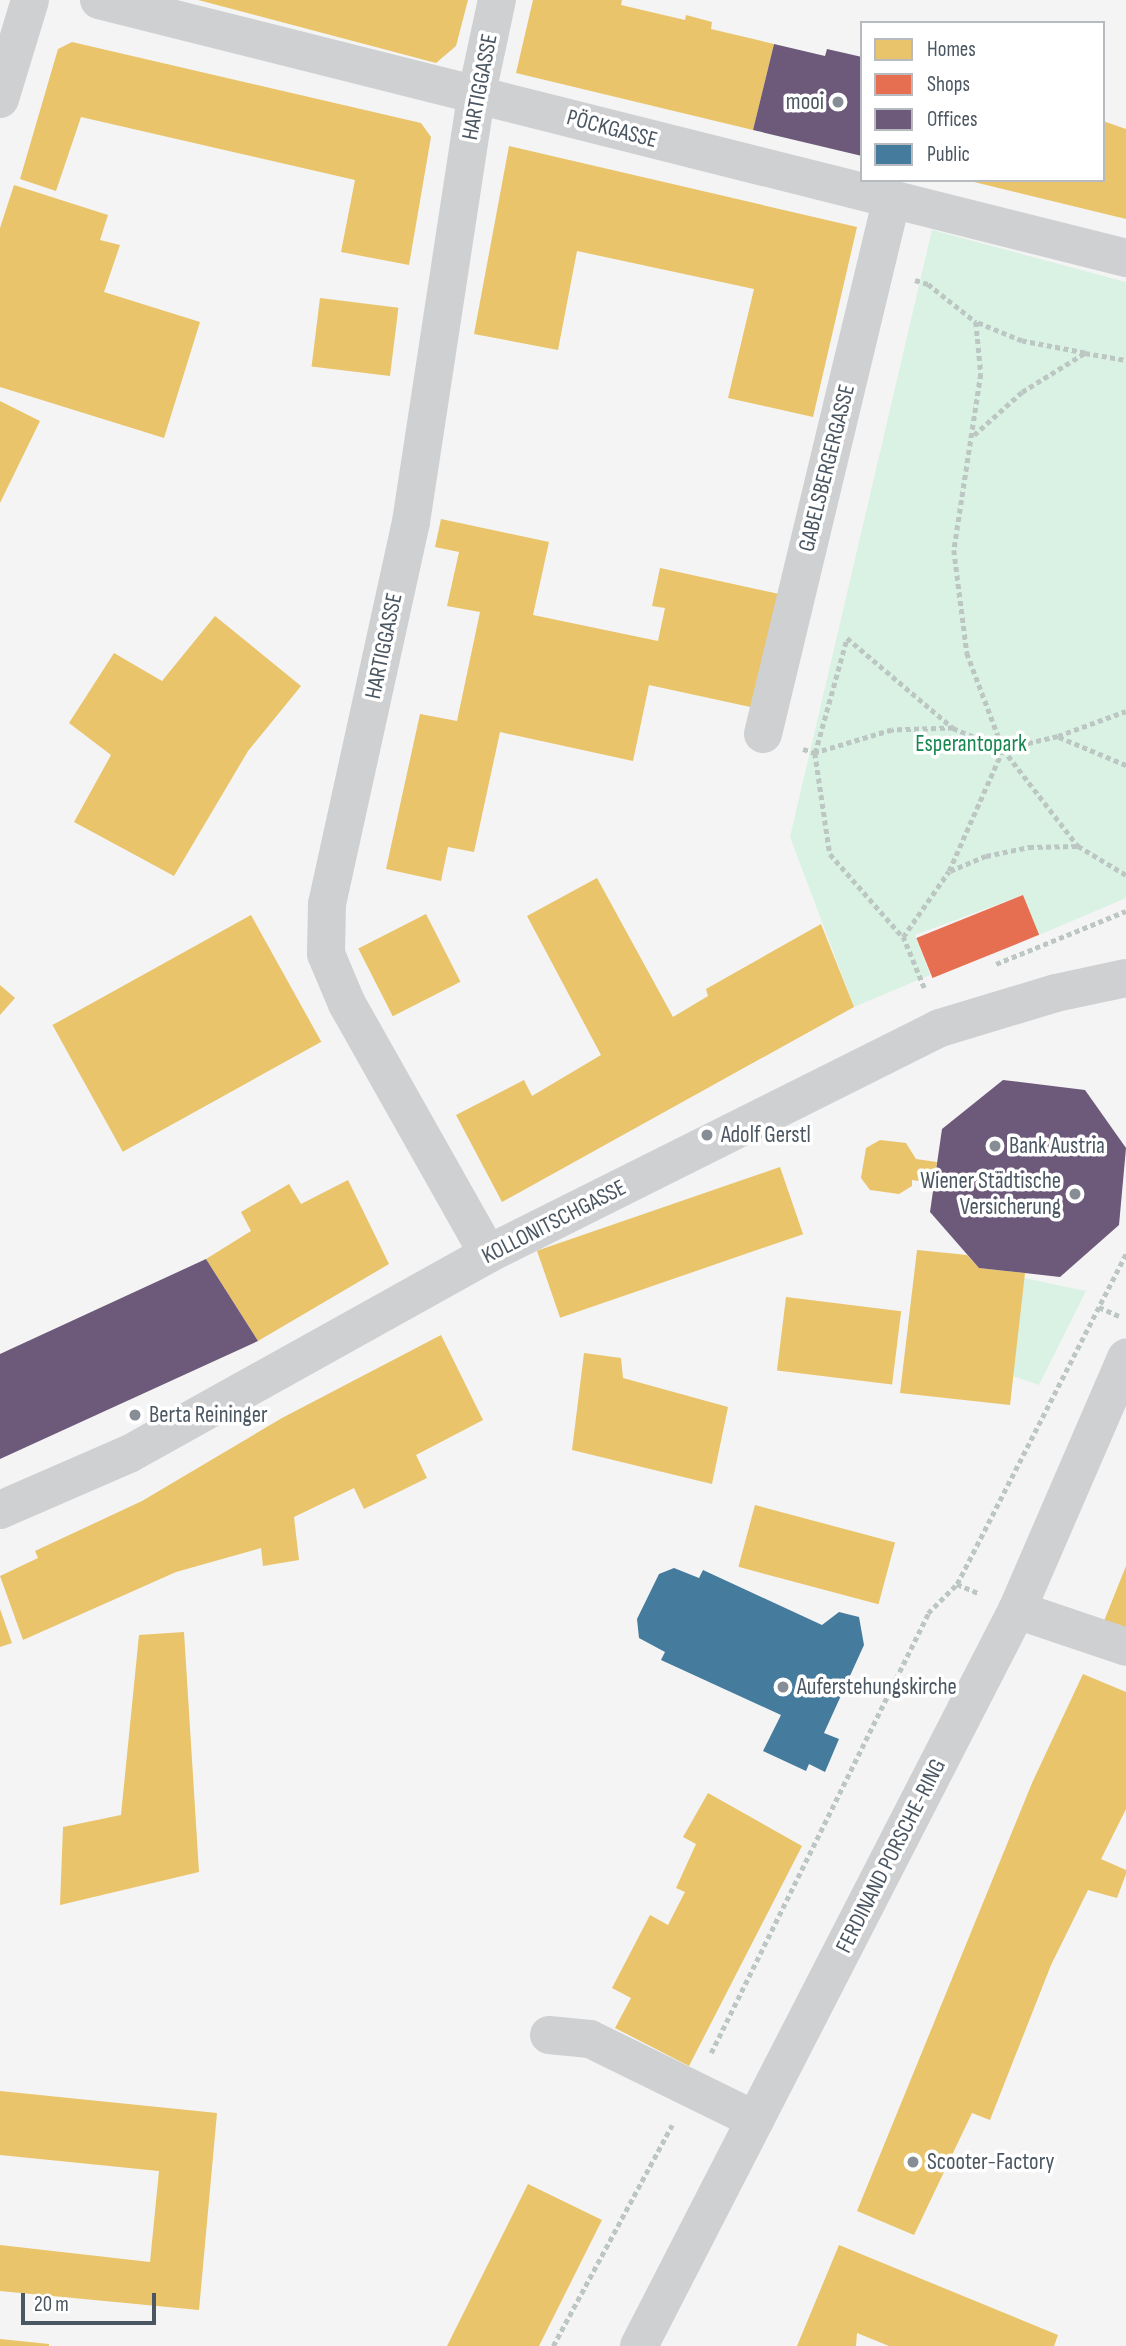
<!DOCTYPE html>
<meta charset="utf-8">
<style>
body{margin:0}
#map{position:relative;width:1126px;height:2346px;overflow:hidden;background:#f4f4f4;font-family:"Sofia Sans Condensed",sans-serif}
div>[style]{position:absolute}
.green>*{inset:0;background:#d9f2e3}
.homes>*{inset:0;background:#e9c46a;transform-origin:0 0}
.shops>*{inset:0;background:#e76f51;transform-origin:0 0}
.offices>*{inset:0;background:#6d597a}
.public>*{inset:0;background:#457b9d}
.path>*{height:4.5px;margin-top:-2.25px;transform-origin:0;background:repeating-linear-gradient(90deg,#bcc7c4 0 5px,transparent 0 8.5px)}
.minor>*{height:38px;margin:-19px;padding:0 19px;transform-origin:19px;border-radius:19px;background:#ced0d2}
.dots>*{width:19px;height:19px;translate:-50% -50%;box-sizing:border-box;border:4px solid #fff;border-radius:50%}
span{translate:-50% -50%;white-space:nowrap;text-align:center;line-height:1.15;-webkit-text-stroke:7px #fff;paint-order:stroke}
.street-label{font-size:23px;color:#4a5661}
.poi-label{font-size:23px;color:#4a5661}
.right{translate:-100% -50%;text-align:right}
.left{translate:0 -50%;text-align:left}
.park-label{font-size:23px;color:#17864f}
.legend{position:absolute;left:860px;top:21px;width:245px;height:161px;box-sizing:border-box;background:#fff;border:2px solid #b7bbc0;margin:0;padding:9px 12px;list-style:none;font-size:21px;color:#4a5661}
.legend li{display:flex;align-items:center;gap:14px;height:35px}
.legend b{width:35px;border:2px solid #b7bbc0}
.scale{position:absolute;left:21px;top:2293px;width:135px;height:32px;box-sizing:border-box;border:4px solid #4a5661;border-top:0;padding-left:9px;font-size:21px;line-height:24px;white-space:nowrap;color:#4a5661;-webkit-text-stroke:5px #fff;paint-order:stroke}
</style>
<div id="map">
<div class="green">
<i style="clip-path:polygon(932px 230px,1126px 282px,1126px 898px,1039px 935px,1023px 895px,915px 935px,930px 975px,854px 1007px,790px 837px)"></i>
<i style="clip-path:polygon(1024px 1278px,1086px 1291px,1039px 1385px,1013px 1376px)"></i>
</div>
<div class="homes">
<i style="clip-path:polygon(198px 0,468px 0,456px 46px,436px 63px)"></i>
<i style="clip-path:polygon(533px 0,622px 0,621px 5px,685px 20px,686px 15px,712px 22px,711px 29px,774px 44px,753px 130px,516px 73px)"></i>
<i style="clip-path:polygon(72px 42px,421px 123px,431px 137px,409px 265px,341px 252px,355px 180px,81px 117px,56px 191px,20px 179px,58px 49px)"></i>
<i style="clip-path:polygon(1103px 121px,1126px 129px,1126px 219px,970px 181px,1103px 180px)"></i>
<i style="clip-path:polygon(509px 146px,857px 227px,813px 417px,728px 398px,754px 289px,577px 251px,558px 350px,474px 334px)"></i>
<i style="clip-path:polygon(14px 185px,108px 215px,100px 240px,120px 245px,104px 292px,200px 322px,164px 438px,0 387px,0 228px)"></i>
<i style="left:320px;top:298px;width:79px;height:69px;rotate:7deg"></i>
<i style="clip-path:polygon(0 401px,40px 421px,0 503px)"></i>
<i style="clip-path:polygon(441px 519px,549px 542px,533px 615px,658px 641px,665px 608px,652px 606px,660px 568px,779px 594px,755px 708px,649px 685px,633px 761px,500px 732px,474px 852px,448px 847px,441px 881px,386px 869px,420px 714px,457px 721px,480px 612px,447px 606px,459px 552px,435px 547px)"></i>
<i style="clip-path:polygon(215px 616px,301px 686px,248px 751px,174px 876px,74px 822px,111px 755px,69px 723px,114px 653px,162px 681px)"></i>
<i style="clip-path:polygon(597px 878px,673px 1017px,708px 996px,706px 989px,821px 924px,854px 1007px,502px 1202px,456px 1115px,524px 1080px,532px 1096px,601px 1055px,527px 916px)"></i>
<i style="left:426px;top:914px;width:76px;height:76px;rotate:63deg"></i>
<i style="left:251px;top:915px;width:145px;height:227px;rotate:61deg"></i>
<i style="clip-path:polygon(0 985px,15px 998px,0 1015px)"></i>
<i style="clip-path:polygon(880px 1140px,906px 1143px,916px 1159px,937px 1162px,934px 1183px,912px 1180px,912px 1186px,899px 1194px,870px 1190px,861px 1178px,866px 1148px)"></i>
<i style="left:780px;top:1167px;width:71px;height:257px;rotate:71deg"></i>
<i style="clip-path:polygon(348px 1180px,389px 1264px,258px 1341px,206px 1259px,251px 1231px,241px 1212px,289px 1184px,301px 1204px)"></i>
<i style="clip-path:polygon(917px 1250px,967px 1255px,979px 1268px,1025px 1273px,1010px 1405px,900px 1393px)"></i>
<i style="left:786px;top:1297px;width:116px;height:74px;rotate:7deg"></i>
<i style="clip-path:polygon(441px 1335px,483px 1420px,416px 1455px,427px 1478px,364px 1509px,354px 1488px,294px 1517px,299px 1560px,263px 1566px,261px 1548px,176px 1572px,23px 1640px,0 1576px,38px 1558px,35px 1551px,142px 1501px,282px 1418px)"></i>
<i style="clip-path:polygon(584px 1353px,621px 1358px,623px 1378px,728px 1407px,712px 1484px,572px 1450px)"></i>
<i style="left:755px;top:1505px;width:145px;height:64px;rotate:15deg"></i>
<i style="clip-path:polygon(1126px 1566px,1126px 1629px,1104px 1621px)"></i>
<i style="clip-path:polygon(0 1609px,12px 1643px,0 1647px)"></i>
<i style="clip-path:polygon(184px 1632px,199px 1872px,60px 1905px,63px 1827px,121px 1815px,139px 1635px)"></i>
<i style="clip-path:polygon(1083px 1674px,1126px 1692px,1126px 1809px,1101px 1859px,1126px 1870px,1126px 1874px,1117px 1898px,1088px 1890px,1051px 1965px,990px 2120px,972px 2113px,914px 2235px,857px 2211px,1032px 1783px)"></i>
<i style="clip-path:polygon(708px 1793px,802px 1846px,689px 2066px,615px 2028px,631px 1998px,612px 1988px,650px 1915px,668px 1925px,685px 1892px,676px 1888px,696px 1844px,683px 1837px)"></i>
<i style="clip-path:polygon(0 2091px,217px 2113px,199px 2310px,0 2291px,0 2245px,150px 2262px,159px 2171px,0 2155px)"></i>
<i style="clip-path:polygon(528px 2184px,602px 2220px,539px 2346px,447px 2346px)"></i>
<i style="clip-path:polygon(839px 2245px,1058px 2335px,1054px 2346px,889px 2346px,857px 2333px,856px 2346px,797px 2346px)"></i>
<i style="clip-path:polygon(0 2339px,49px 2344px,49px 2346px,0 2346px)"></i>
</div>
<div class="shops">
<i style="left:1023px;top:895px;width:43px;height:115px;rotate:68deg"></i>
</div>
<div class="offices">
<i style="clip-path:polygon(774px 44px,825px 56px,827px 49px,862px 57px,862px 156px,753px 130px)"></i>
<i style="clip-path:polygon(1003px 1080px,1085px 1090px,1126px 1148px,1119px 1225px,1060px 1277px,979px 1268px,930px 1212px,942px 1129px)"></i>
<i style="clip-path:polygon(206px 1259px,258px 1341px,0 1459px,0 1354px)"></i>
</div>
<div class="public">
<i style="clip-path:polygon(674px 1568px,699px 1578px,703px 1570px,822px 1625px,839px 1612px,859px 1617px,864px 1645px,824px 1733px,839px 1739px,825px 1772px,809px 1764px,806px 1771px,763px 1751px,781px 1715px,661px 1660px,665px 1652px,639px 1638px,637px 1619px,659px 1574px)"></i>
</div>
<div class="path">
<i style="left:915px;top:280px;width:14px;rotate:17deg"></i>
<i style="left:928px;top:284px;width:61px;rotate:38.4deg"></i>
<i style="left:976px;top:322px;width:52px;rotate:84.5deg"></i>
<i style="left:981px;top:374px;width:178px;rotate:98.7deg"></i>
<i style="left:954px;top:550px;width:104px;rotate:82.8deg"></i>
<i style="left:967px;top:653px;width:103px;rotate:69.4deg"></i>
<i style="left:1003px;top:749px;width:57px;rotate:-13.3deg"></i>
<i style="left:1058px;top:736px;width:72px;rotate:-20.2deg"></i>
<i style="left:1085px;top:353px;width:42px;rotate:9.7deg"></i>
<i style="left:974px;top:435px;width:64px;rotate:-41.9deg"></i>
<i style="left:1022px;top:392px;width:74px;rotate:-31.8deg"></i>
<i style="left:1085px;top:353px;width:64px;rotate:-169.2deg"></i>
<i style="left:1022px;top:341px;width:50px;rotate:-157.6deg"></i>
<i style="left:953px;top:728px;width:61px;rotate:178.1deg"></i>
<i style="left:892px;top:730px;width:80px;rotate:163.4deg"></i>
<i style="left:815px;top:753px;width:119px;rotate:-74.5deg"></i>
<i style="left:847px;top:638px;width:139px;rotate:40.3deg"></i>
<i style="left:953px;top:728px;width:54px;rotate:22.8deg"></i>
<i style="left:1003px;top:749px;width:123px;rotate:52.3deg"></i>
<i style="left:1078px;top:846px;width:56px;rotate:31.1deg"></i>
<i style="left:1059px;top:737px;width:73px;rotate:22.7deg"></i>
<i style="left:803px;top:749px;width:13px;rotate:18deg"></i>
<i style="left:815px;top:753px;width:102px;rotate:81.6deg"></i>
<i style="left:830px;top:854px;width:111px;rotate:48.7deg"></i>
<i style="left:950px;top:871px;width:39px;rotate:-23deg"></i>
<i style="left:986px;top:856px;width:44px;rotate:-11.8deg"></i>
<i style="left:1029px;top:847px;width:48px;rotate:-1.2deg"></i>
<i style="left:996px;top:964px;width:140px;rotate:-22.2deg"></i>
<i style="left:924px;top:988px;width:55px;rotate:-112.4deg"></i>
<i style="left:903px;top:937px;width:80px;rotate:-55.1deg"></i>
<i style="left:949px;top:871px;width:133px;rotate:-66.1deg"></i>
<i style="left:1099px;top:1307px;width:22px;rotate:24deg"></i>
<i style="left:957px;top:1584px;width:23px;rotate:23deg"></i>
<i style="left:711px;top:2053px;width:491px;rotate:-63.7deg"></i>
<i style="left:928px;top:1613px;width:41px;rotate:-45deg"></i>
<i style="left:957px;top:1584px;width:371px;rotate:-62.9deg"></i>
<i style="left:553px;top:2346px;width:251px;rotate:-61.7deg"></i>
</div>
<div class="minor">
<i style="left:99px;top:0;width:1059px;rotate:14.1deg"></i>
<i style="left:0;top:99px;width:103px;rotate:-73.1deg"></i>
<i style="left:763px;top:734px;width:547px;rotate:-76.47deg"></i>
<i style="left:488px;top:1254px;width:287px;rotate:-119.4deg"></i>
<i style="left:347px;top:1004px;width:54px;rotate:-112.8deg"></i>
<i style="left:326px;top:954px;width:50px;rotate:-88.9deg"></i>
<i style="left:327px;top:904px;width:391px;rotate:-77.6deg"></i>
<i style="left:411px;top:522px;width:434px;rotate:-81.3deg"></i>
<i style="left:477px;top:93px;width:95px;rotate:-77.9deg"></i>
<i style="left:0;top:1510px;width:141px;rotate:-23.5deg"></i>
<i style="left:129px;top:1454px;width:411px;rotate:-29.1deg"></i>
<i style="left:488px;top:1254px;width:505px;rotate:-26.57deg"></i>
<i style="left:940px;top:1028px;width:121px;rotate:-16.8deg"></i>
<i style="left:1056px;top:993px;width:72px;rotate:-12.1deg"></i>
<i style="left:1017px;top:1610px;width:115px;rotate:18.7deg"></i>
<i style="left:549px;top:2035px;width:41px;rotate:5.6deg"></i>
<i style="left:590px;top:2039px;width:184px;rotate:26.1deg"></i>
<i style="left:639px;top:2346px;width:827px;rotate:-62.82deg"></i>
<i style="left:1017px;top:1610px;width:275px;rotate:-66.6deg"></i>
</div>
<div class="dots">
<i style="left:838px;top:102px;background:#868d94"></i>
<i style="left:707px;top:1135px;background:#868d94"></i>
<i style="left:995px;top:1146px;background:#868d94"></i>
<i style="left:1075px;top:1194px;background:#868d94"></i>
<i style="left:135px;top:1415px;background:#868d94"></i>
<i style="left:783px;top:1687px;background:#868d94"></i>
<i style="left:913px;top:2162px;background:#868d94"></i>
</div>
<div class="street-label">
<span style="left:480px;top:87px;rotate:-79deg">HARTIGGASSE</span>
<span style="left:612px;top:129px;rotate:15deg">PÖCKGASSE</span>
<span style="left:827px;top:468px;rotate:-76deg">GABELSBERGERGASSE</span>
<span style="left:384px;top:646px;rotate:-78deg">HARTIGGASSE</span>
<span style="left:554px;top:1222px;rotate:-27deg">KOLLONITSCHGASSE</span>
<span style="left:891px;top:1856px;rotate:-63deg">FERDINAND PORSCHE-RING</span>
</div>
<div class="poi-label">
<span class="right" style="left:824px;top:102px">mooi</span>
<span class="left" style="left:721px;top:1135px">Adolf Gerstl</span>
<span class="left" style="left:1009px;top:1146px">Bank Austria</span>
<span class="right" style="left:1061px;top:1194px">Wiener Städtische<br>Versicherung</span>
<span class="left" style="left:149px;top:1415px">Berta Reininger</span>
<span class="left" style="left:797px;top:1687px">Auferstehungskirche</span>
<span class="left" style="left:927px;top:2162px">Scooter-Factory</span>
</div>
<div class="park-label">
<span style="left:971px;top:744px">Esperantopark</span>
</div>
<ul class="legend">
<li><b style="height:19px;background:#e9c46a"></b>Homes</li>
<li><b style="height:19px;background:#e76f51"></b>Shops</li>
<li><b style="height:19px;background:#6d597a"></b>Offices</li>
<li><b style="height:19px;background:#457b9d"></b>Public</li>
</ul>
<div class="scale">20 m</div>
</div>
